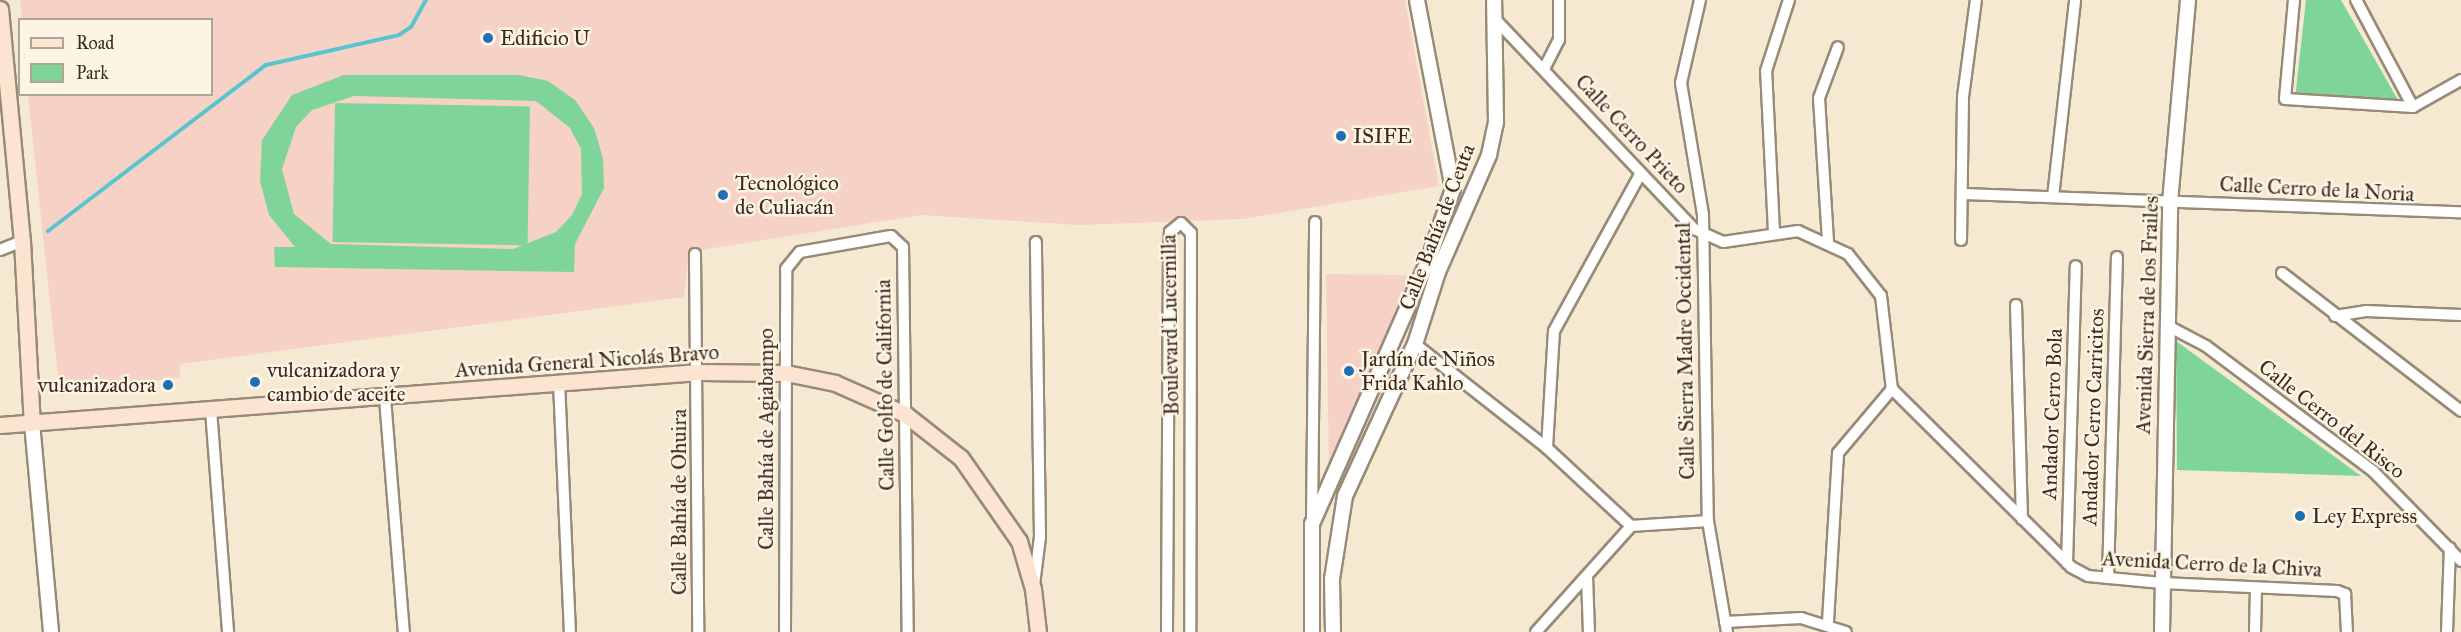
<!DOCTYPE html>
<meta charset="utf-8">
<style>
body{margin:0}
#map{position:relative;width:2461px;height:632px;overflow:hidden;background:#f6e9d1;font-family:"IM FELL Great Primer",serif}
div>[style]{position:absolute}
.built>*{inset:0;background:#f6d1c5}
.green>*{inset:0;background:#7fd599;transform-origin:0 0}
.stream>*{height:4px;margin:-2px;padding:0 2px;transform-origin:2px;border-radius:2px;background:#58c5cd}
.roads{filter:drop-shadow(2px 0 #988a78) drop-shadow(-2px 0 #988a78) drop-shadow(0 2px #988a78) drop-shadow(0 -2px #988a78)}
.minor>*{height:10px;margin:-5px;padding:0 5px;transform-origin:5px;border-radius:5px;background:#fff}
.tertiary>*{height:14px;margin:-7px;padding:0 7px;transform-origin:7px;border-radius:7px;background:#fff}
.secondary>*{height:15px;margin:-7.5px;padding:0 7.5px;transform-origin:7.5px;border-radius:7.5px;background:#fde4d1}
.dots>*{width:16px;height:16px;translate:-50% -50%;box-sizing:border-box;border:3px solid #fcf5e5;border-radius:50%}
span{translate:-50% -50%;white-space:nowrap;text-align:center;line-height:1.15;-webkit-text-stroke:5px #fcf5e5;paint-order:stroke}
.poi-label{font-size:21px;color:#3b2a1e}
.left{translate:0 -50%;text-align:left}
.right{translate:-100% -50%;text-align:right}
.street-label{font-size:21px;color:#3b2a1e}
.legend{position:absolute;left:18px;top:18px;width:195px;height:78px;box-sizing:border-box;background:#fcf5e5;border:2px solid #afa495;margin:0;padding:8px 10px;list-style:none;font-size:18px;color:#3b2a1e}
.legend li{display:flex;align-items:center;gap:12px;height:30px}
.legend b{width:30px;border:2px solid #afa495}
</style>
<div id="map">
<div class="built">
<i style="clip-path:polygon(20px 0,1405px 0,1439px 186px,1243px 219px,1078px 225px,921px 215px,689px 252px,684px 297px,180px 364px,180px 377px,60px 396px,28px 95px,212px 94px,212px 20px,22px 19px)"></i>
<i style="clip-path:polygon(1326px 274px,1412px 275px,1329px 467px)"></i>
</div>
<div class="green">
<i style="clip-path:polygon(2306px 0,2341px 0,2398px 100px,2295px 99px)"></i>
<i style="clip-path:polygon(evenodd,344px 75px,519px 75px,548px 81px,575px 100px,594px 128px,603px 158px,604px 188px,575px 244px,574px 272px,275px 267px,274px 247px,295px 247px,269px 215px,260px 181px,262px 140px,292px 95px,344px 75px,354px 96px,536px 101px,570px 128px,581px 149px,582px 194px,572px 215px,556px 232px,513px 249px,331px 244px,294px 214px,282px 169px,296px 127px,312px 110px,354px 96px)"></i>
<i style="left:335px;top:103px;width:195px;height:139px;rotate:1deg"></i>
<i style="clip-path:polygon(2176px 341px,2361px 476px,2177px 470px)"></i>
</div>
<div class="stream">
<i style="left:48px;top:231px;width:274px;rotate:-37.3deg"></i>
<i style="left:266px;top:65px;width:136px;rotate:-12.7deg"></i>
<i style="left:399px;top:35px;width:14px;rotate:-34deg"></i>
<i style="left:411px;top:27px;width:31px;rotate:-61deg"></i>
</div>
<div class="roads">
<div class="minor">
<i style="left:1700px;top:0;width:85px;rotate:102.9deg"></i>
<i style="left:1681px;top:83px;width:134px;rotate:80.5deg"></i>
<i style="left:1703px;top:215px;width:306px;rotate:89.1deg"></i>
<i style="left:1708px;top:521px;width:113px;rotate:80.3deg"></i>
<i style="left:2294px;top:0;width:99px;rotate:95.2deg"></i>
<i style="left:2285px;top:99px;width:128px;rotate:3.6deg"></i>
<i style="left:2413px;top:107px;width:121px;rotate:-118deg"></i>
<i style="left:1494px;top:18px;width:291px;rotate:46.5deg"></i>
<i style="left:1694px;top:229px;width:32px;rotate:24deg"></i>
<i style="left:1723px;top:242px;width:76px;rotate:-8.3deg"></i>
<i style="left:1798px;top:231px;width:55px;rotate:24.7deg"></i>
<i style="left:1848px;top:254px;width:53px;rotate:51.8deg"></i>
<i style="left:1881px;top:296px;width:94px;rotate:83.3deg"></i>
<i style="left:1892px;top:389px;width:252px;rotate:44.8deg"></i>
<i style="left:2071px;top:567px;width:19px;rotate:28deg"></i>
<i style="left:2088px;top:576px;width:74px;rotate:5.4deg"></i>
<i style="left:2162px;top:583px;width:175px;rotate:2.6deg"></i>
<i style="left:2337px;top:591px;width:9px;rotate:21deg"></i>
<i style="left:2345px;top:594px;width:38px;rotate:87deg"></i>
<i style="left:1544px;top:69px;width:33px;rotate:-63deg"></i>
<i style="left:1559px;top:40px;width:40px;rotate:-90deg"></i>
<i style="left:2413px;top:107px;width:55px;rotate:-29.4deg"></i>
<i style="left:1962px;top:194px;width:499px;rotate:2.1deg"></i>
<i style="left:2053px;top:197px;width:198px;rotate:-83.6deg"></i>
<i style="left:1774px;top:232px;width:161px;rotate:-92.8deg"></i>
<i style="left:1766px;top:71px;width:75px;rotate:-72.1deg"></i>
<i style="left:1961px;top:240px;width:143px;rotate:-89.2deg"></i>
<i style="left:1963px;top:97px;width:98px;rotate:-82.4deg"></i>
<i style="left:1828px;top:241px;width:143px;rotate:-93.6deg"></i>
<i style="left:1819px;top:98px;width:54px;rotate:-69.6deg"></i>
<i style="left:0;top:250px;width:24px;rotate:-22deg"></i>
<i style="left:695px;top:254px;width:378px;rotate:89.5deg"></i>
<i style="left:2282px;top:273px;width:226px;rotate:37.6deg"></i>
<i style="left:2016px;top:305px;width:214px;rotate:88.4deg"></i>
<i style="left:2335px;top:316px;width:31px;rotate:-9deg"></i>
<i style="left:2366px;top:311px;width:95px;rotate:2.4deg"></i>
<i style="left:2166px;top:325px;width:45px;rotate:27.7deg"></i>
<i style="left:2206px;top:346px;width:209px;rotate:36.8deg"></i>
<i style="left:2373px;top:471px;width:126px;rotate:45.6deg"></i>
<i style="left:1415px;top:344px;width:168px;rotate:38.2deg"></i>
<i style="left:1547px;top:448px;width:115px;rotate:42.9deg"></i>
<i style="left:559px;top:382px;width:250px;rotate:87.5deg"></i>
<i style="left:385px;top:398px;width:235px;rotate:85.4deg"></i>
<i style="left:211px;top:410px;width:223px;rotate:85.6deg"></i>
<i style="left:1547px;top:448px;width:117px;rotate:-86.6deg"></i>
<i style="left:1554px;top:331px;width:180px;rotate:-61.2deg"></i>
<i style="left:1312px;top:520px;width:298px;rotate:-89.4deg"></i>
<i style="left:1631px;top:526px;width:77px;rotate:-3.7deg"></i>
<i style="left:2067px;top:563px;width:297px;rotate:-88.3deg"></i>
<i style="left:1587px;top:576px;width:56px;rotate:88deg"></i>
<i style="left:2108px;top:578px;width:321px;rotate:-88.4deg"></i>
<i style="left:1034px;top:585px;width:48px;rotate:-82.9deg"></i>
<i style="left:1040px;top:537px;width:295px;rotate:-90.8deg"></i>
<i style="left:1725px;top:622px;width:76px;rotate:-3deg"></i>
<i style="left:1801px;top:618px;width:47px;rotate:17.3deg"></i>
<i style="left:1828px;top:622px;width:169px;rotate:-86.6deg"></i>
<i style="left:1838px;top:453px;width:84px;rotate:-49.8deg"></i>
<i style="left:785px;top:632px;width:363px;rotate:-89.8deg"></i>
<i style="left:786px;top:269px;width:22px;rotate:-51deg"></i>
<i style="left:800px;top:252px;width:92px;rotate:-10deg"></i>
<i style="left:891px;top:236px;width:16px;rotate:43deg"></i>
<i style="left:903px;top:247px;width:385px;rotate:89.3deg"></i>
<i style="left:1167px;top:632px;width:386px;rotate:-89.7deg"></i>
<i style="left:1169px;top:246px;width:14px;rotate:-86deg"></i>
<i style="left:1170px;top:232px;width:14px;rotate:-39deg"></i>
<i style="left:1181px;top:223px;width:14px;rotate:45deg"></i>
<i style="left:1191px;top:233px;width:399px;rotate:90.1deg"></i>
<i style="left:1536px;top:632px;width:142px;rotate:-48.1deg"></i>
<i style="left:2255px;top:632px;width:44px;rotate:-88.7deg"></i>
<i style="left:2447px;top:632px;width:84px;rotate:-88deg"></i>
</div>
<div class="tertiary">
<i style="left:32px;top:423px;width:210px;rotate:84.8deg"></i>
<i style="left:1312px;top:632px;width:108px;rotate:-90deg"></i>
<i style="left:1312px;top:524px;width:293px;rotate:-66.2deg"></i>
<i style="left:1430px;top:256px;width:71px;rotate:-71.1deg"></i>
<i style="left:1453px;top:189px;width:192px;rotate:-100.8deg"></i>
<i style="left:1333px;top:632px;width:53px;rotate:-91.1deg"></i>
<i style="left:1332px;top:579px;width:84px;rotate:-81.1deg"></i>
<i style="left:1345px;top:496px;width:167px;rotate:-65.3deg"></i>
<i style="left:1415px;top:344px;width:76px;rotate:-72.3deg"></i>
<i style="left:1438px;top:272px;width:128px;rotate:-66.4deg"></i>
<i style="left:1489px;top:155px;width:34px;rotate:-78deg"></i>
<i style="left:1496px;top:122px;width:122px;rotate:-90.9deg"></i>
<i style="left:2162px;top:632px;width:430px;rotate:-88.9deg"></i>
<i style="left:2170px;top:202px;width:203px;rotate:-84.9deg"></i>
</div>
<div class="secondary">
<i style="left:0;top:9px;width:233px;rotate:84.6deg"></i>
<i style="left:22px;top:241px;width:182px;rotate:86.9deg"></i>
<i style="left:0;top:425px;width:701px;rotate:-4.34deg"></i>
<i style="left:699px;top:372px;width:87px;rotate:0.7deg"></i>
<i style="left:786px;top:373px;width:50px;rotate:11.5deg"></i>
<i style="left:835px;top:383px;width:77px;rotate:23.9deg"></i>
<i style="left:905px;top:414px;width:71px;rotate:38.2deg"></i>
<i style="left:961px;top:458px;width:101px;rotate:55.1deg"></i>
<i style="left:1019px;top:541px;width:50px;rotate:73.7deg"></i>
<i style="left:1033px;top:589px;width:43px;rotate:83.4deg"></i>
</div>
</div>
<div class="dots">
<i style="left:488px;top:38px;background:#1f6fb2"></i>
<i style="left:1341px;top:136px;background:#1f6fb2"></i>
<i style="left:723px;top:195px;background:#1f6fb2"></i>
<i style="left:1349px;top:371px;background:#1f6fb2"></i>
<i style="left:255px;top:382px;background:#1f6fb2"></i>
<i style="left:168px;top:385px;background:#1f6fb2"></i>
<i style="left:2300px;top:516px;background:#1f6fb2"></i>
</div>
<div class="poi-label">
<span class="left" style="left:500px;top:38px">Edificio U</span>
<span class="left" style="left:1353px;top:136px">ISIFE</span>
<span class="left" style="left:735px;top:195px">Tecnológico<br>de Culiacán</span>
<span class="left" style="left:1361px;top:371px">Jardín de Niños<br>Frida Kahlo</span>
<span class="left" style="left:267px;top:382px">vulcanizadora y<br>cambio de aceite</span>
<span class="right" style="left:156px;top:385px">vulcanizadora</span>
<span class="left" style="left:2312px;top:516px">Ley Express</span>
</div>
<div class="street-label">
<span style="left:1632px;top:134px;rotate:47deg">Calle Cerro Prieto</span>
<span style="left:2317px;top:189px;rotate:3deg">Calle Cerro de la Noria</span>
<span style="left:1437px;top:227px;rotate:-69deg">Calle Bahía de Ceuta</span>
<span style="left:2147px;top:315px;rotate:-88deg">Avenida Sierra de los Frailes</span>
<span style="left:1170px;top:325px;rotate:-91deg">Boulevard Lucernilla</span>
<span style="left:1685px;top:351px;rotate:-91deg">Calle Sierra Madre Occidental</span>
<span style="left:587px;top:361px;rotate:-4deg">Avenida General Nicolás Bravo</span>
<span style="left:885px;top:385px;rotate:-91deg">Calle Golfo de California</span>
<span style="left:2052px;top:414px;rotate:-88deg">Andador Cerro Bola</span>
<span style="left:2093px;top:417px;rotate:-88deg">Andador Cerro Carricitos</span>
<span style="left:2332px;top:419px;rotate:38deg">Calle Cerro del Risco</span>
<span style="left:766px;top:439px;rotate:-90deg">Calle Bahía de Agiabampo</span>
<span style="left:679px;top:502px;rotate:-90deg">Calle Bahía de Ohuira</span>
<span style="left:2212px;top:564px;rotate:3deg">Avenida Cerro de la Chiva</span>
</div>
<ul class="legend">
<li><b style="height:8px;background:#fde4d1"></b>Road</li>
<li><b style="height:16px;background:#7fd599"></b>Park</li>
</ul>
</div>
